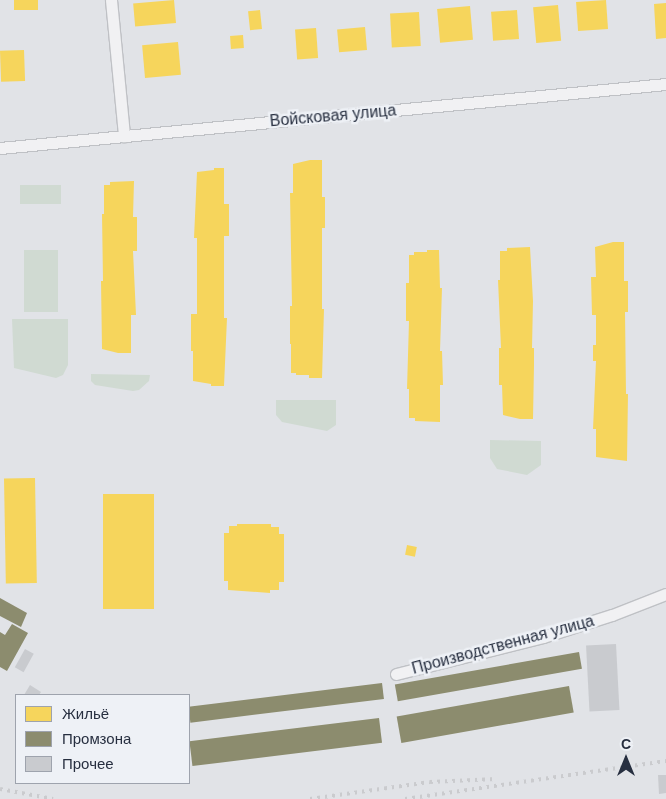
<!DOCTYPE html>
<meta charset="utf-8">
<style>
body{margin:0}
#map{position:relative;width:666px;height:799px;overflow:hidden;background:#e1e3e7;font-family:Helvetica,sans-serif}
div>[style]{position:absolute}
.green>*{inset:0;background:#d0dad2;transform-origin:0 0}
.homes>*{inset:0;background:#f6d55c;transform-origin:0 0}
.industry>*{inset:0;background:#8c8c6e;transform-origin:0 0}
.building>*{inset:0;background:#c9cbcf;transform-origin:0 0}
.roads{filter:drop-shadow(1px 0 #bfc1c5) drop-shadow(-1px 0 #bfc1c5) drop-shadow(0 1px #bfc1c5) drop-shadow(0 -1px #bfc1c5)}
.street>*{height:11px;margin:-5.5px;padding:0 5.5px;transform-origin:5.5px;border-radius:5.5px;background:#f1f1f3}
.rail>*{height:4px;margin-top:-2px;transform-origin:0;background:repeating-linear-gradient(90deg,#cacbce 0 2.5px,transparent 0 7.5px)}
span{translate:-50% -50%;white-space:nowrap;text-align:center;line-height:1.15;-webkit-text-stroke:5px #eef1f6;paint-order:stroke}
.street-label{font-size:16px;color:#272f40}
.legend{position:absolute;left:15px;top:694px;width:175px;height:90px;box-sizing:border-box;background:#eef1f6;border:1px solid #9ea3ad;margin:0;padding:6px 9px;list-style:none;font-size:15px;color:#272f40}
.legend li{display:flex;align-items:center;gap:10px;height:25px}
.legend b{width:25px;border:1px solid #9ea3ad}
.north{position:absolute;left:601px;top:734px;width:50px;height:50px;-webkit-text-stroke:4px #eef1f6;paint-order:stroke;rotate:0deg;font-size:14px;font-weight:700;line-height:20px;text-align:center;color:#272f40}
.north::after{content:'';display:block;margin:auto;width:18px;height:22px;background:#272f40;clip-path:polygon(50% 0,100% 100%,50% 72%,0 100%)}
</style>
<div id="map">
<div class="green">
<i style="left:20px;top:185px;width:41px;height:19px"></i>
<i style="left:24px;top:250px;width:34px;height:62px"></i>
<i style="clip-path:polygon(12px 319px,68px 319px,68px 365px,63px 375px,56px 378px,14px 368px)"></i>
<i style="clip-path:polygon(91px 374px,150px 375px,149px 381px,139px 390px,133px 391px,95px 385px,91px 381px)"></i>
<i style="clip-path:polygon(276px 400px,336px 400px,336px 425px,327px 431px,282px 422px,276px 415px)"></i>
<i style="clip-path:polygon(490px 440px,541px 441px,541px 465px,527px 475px,497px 469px,490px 458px)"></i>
</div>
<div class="homes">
<i style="left:14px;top:0;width:24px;height:10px"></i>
<i style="left:174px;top:0;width:23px;height:41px;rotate:85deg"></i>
<i style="left:606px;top:0;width:29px;height:30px;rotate:86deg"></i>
<i style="clip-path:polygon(666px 3px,666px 38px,656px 39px,654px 4px)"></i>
<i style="left:558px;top:5px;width:36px;height:25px;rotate:85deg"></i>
<i style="left:470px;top:6px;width:34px;height:33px;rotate:85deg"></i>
<i style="left:260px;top:10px;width:19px;height:12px;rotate:84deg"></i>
<i style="left:517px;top:10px;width:29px;height:26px;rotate:86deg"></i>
<i style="left:419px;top:12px;width:34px;height:29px;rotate:87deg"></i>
<i style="left:365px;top:27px;width:23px;height:28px;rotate:85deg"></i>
<i style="left:316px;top:28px;width:30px;height:21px;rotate:86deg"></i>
<i style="left:243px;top:35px;width:13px;height:13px;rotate:86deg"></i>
<i style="left:178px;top:42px;width:33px;height:36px;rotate:85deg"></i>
<i style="left:24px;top:50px;width:31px;height:24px;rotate:88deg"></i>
<i style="clip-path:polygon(310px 160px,322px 160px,322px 197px,325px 197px,325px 228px,322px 228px,322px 309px,324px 309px,322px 378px,309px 378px,309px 375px,296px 375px,296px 373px,291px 373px,291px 344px,290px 344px,290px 306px,292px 306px,290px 193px,293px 193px,293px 164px)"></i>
<i style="clip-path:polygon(214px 168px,224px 168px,224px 204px,229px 204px,229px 236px,224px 236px,224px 318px,227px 318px,224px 386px,211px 386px,211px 384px,193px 381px,193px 351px,191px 351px,191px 314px,197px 314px,197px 238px,194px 238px,197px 172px,214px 170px)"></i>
<i style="clip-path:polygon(134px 181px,133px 217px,137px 217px,137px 251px,133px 251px,136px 315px,131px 315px,131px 353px,118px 353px,102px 349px,101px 281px,103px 281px,102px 214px,104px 214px,104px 185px,110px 185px,110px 182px)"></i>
<i style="clip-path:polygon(613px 242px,624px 242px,624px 281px,628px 281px,628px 312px,625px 312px,626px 394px,628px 394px,627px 461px,596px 457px,596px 429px,593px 429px,596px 361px,593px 361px,593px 345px,596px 345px,596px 315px,592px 315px,591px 277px,596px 277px,595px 247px)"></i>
<i style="clip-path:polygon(530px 247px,533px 301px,532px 348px,534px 348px,534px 365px,533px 419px,520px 419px,503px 415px,502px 385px,499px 385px,499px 348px,501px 348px,498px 280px,500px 280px,500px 251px,507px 251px,507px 248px)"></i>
<i style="clip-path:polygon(427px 250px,439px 250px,440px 288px,442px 288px,440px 351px,442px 351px,443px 385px,440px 385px,440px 422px,415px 421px,415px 418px,409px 418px,409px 389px,407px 389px,409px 321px,406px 321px,406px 283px,409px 283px,409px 255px,414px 255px,414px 252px,427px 252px)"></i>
<i style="left:35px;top:478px;width:105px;height:31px;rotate:89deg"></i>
<i style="left:103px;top:494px;width:51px;height:115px"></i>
<i style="clip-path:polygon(237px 524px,271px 524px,271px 527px,279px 527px,279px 534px,284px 534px,284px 582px,279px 582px,279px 590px,270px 590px,270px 593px,228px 590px,228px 581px,224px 581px,224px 533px,229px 533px,229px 526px,237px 526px)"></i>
<i style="left:407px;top:545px;width:10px;height:10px;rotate:11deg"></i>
</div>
<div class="industry">
<i style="clip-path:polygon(0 598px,27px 613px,21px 627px,0 616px)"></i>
<i style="clip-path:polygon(12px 624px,28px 633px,7px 671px,0 667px,0 632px,5px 635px)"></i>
<i style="left:579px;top:652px;width:17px;height:187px;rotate:80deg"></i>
<i style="left:382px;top:683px;width:16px;height:195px;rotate:83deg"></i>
<i style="left:569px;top:686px;width:27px;height:175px;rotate:80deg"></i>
<i style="left:379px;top:718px;width:25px;height:191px;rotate:83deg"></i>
</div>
<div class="building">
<i style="left:616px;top:644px;width:66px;height:30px;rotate:87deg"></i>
<i style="left:25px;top:649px;width:10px;height:21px;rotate:29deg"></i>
<i style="clip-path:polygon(30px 685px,41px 692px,39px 695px,24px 695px)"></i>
<i style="clip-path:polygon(658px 775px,666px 775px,666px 793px,659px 794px)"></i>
</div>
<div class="roads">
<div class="street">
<i style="left:111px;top:0;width:137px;rotate:84.5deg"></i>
<i style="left:0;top:148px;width:669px;rotate:-5.49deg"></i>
<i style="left:396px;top:674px;width:152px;rotate:-14.1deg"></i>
<i style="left:543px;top:637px;width:72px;rotate:-17.7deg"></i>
<i style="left:612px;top:615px;width:58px;rotate:-21.3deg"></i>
</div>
</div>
<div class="rail">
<i style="left:0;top:789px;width:54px;rotate:10.7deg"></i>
<i style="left:310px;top:799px;width:121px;rotate:-8.1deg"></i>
<i style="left:430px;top:782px;width:66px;rotate:-2.6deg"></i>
<i style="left:405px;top:799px;width:264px;rotate:-8.3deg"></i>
</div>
<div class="street-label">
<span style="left:333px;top:116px;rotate:-5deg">Войсковая улица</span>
<span style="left:503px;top:645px;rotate:-15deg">Производственная улица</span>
</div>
<ul class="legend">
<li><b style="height:14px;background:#f6d55c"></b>Жильё</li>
<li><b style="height:14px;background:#8c8c6e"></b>Промзона</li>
<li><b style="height:14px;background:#c9cbcf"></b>Прочее</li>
</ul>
<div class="north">С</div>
</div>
